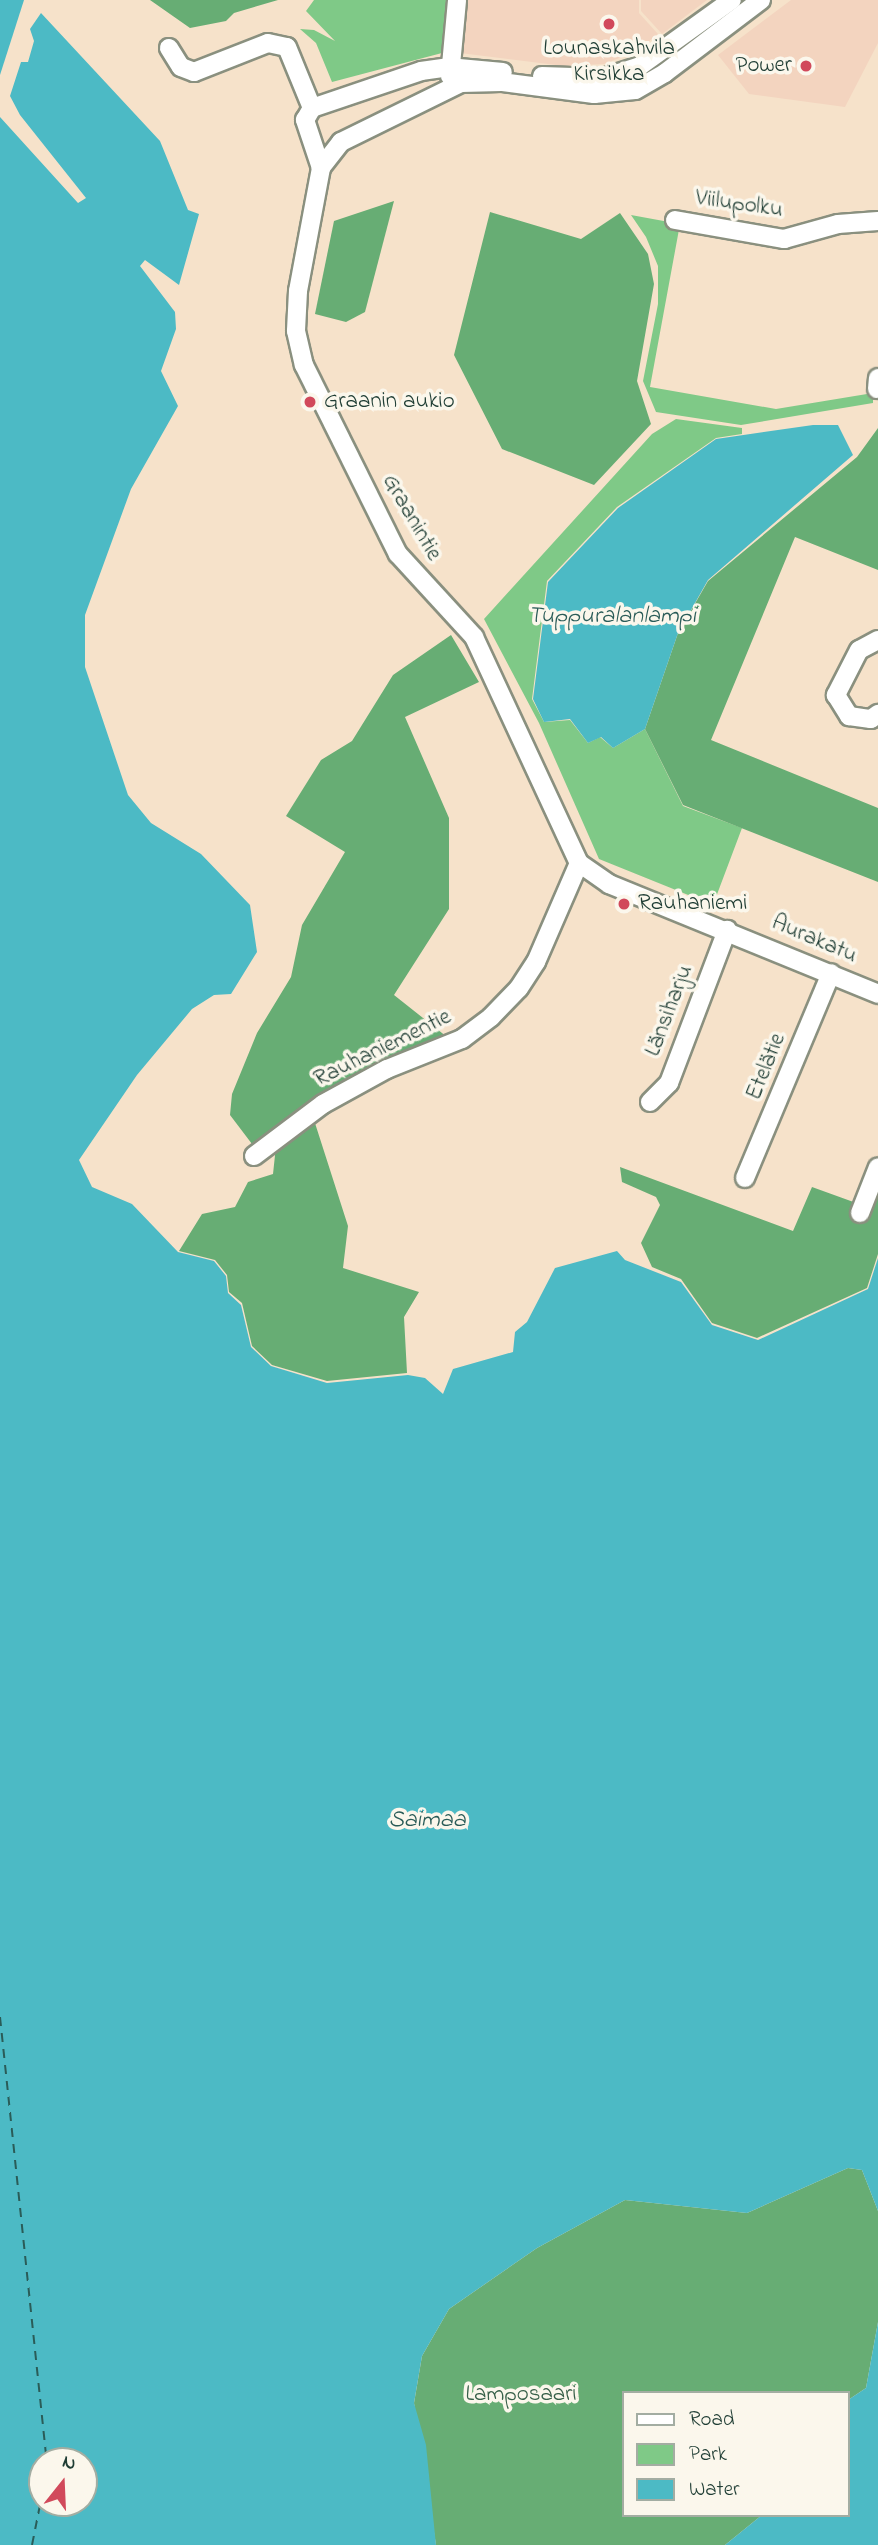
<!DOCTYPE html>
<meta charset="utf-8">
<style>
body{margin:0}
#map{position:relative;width:878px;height:2545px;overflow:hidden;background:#f6e2ca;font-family:"Indie Flower",sans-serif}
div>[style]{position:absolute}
.built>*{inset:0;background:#f3d4bf}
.green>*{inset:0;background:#7fc987}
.forest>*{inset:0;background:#67ad74}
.water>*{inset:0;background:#4cbac5}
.ferry>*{height:2px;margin-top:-1px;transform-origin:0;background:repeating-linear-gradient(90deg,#2a5c58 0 9px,transparent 0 16px)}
.roads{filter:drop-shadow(2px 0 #8a907f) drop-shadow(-2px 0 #8a907f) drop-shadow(0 2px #8a907f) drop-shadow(0 -2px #8a907f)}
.minor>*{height:18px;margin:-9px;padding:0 9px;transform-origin:9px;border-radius:9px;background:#fff}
.dots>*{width:19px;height:19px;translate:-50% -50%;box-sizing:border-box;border:4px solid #fbf7ec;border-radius:50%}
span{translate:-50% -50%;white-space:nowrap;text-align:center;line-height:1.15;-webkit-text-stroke:7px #fbf7ec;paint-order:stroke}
.poi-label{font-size:23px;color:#1f3d34}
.right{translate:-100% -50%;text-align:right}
.left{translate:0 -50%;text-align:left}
.street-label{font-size:23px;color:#1f3d34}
.park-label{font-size:23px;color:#376049}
.water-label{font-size:24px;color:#2a5c58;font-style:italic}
.legend{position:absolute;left:622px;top:2391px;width:228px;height:126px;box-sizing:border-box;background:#fbf7ec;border:2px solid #a3ada2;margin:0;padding:9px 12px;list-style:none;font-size:21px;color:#1f3d34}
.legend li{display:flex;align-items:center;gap:14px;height:35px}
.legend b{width:35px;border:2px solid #a3ada2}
.north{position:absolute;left:28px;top:2447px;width:70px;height:70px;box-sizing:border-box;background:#fbf7ec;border:2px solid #a3ada2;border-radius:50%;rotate:18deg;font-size:19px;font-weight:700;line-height:28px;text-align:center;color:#1f3d34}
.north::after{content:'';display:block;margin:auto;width:24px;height:32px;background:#d1495b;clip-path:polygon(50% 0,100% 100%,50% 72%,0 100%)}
</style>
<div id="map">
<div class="built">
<i style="clip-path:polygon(467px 0,639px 0,639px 13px,658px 34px,637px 51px,604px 64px,564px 66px,460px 53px)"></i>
<i style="clip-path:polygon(641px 0,707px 0,662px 34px,641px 11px)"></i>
<i style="clip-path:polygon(791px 0,878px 0,878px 43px,845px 107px,749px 94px,718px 55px)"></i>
</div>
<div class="green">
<i style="clip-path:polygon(314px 0,449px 0,442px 53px,332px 82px,316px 43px,300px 29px,314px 30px,335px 41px,306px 11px)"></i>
<i style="clip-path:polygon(631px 215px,680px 224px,650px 387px,776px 409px,873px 393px,873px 403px,741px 425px,656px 412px,643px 381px,658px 304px,658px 266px,646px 237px)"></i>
<i style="clip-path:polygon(676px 419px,742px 428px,742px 434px,716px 438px,617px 507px,547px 581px,532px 699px,544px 722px,570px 720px,588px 743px,600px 737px,613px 748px,645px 729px,683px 806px,742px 828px,713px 905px,599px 859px,539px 723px,484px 619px,652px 434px)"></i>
</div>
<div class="forest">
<i style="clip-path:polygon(150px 0,278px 0,234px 13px,226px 21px,190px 28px)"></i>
<i style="clip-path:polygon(394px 201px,365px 312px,346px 322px,315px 314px,334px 221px)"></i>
<i style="clip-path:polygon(490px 212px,581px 239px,620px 213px,648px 254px,654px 284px,637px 381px,651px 424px,594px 485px,502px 449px,454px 355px)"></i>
<i style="clip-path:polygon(878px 428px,878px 570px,795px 537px,711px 740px,878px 808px,878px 882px,683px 805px,645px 729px,678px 633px,708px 581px,857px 457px)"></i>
<i style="clip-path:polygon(451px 635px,479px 682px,405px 717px,449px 818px,449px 909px,394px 995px,447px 1037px,318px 1100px,252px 1144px,230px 1115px,232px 1094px,257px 1033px,291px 977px,302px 925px,345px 852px,286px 816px,321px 760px,352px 741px,393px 675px)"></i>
<i style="clip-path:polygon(314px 1120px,348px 1226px,343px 1268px,419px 1292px,404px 1317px,407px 1373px,327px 1381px,272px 1365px,252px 1346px,242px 1303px,229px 1292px,227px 1275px,215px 1260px,179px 1251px,202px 1214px,235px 1207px,248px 1182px,273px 1174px,276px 1146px)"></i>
<i style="clip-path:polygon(620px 1167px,793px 1231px,812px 1187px,859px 1204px,878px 1173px,878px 1254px,867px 1288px,757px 1338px,712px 1323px,681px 1279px,652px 1267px,641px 1243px,660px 1205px,656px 1197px,622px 1182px)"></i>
<i style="clip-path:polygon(848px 2168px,862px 2170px,878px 2211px,878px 2322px,866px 2388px,848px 2400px,848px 2393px,624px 2393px,624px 2515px,762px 2515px,725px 2545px,436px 2545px,414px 2403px,422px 2356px,449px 2309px,537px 2248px,625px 2200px,747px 2213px)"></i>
</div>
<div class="water">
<i style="clip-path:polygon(0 0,24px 0,0 75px)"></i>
<i style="clip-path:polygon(evenodd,41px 13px,160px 141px,188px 210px,199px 214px,179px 285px,145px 260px,140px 266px,175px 312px,176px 329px,161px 371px,178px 406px,131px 489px,85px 615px,85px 667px,128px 795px,151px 823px,201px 854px,250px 905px,257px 952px,231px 994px,214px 995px,192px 1009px,137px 1075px,79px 1160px,92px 1187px,132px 1204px,178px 1252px,214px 1261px,226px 1276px,228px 1293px,241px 1305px,251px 1347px,271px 1366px,327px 1383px,408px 1375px,425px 1378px,443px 1394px,453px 1369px,513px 1352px,515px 1332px,527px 1322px,555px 1268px,617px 1251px,625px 1260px,681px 1282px,712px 1325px,758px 1340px,868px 1289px,878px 1258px,878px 2211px,862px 2170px,848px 2168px,747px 2213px,625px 2200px,537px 2248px,449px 2309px,422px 2356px,414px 2403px,426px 2445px,436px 2545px,0 2545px,0 117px,78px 203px,86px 198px,20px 115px,10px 96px,21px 62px,28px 62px,34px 41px,30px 29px,41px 13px,42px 2461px,84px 2461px,84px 2503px,42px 2503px,42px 2461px)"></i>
<i style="clip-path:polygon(813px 425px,838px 425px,853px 455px,708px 580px,678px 633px,645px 729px,613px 748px,601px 737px,588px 743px,570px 719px,544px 722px,533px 699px,548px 582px,618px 508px,716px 439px)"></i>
<i style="clip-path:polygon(878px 2322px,878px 2545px,725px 2545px,762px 2515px,848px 2515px,848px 2400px,866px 2388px)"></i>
</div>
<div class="ferry">
<i style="left:0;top:2017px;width:446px;rotate:84deg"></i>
<i style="left:32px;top:2545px;width:51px;rotate:-78.7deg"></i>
</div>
<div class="roads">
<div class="minor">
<i style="left:761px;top:0;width:121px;rotate:142.8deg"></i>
<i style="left:665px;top:73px;width:34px;rotate:150deg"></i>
<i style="left:635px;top:90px;width:41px;rotate:174.4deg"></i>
<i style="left:594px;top:94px;width:94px;rotate:-172.6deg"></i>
<i style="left:501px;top:82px;width:40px;rotate:178.6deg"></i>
<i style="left:461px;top:83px;width:134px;rotate:153.8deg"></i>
<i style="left:341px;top:142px;width:33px;rotate:128deg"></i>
<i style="left:321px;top:168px;width:125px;rotate:100.6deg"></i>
<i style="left:298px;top:291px;width:40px;rotate:92.9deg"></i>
<i style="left:296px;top:331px;width:35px;rotate:77deg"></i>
<i style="left:304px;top:365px;width:211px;rotate:63.6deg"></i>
<i style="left:398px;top:554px;width:113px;rotate:47.5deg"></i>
<i style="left:474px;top:637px;width:249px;rotate:65.1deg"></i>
<i style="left:579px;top:863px;width:37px;rotate:35deg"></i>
<i style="left:609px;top:884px;width:291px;rotate:22.2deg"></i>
<i style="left:169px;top:48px;width:22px;rotate:58deg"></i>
<i style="left:181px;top:67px;width:14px;rotate:21deg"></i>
<i style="left:194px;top:72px;width:79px;rotate:-21.4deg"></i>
<i style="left:268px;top:43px;width:19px;rotate:12deg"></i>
<i style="left:287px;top:47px;width:66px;rotate:67.7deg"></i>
<i style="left:450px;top:76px;width:76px;rotate:-84.7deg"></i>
<i style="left:542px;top:76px;width:61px;rotate:1.9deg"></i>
<i style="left:603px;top:78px;width:39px;rotate:-18deg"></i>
<i style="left:640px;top:66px;width:113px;rotate:-35.7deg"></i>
<i style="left:321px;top:168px;width:51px;rotate:-108.4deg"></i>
<i style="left:305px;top:120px;width:14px;rotate:-60deg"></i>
<i style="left:312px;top:108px;width:115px;rotate:-18.7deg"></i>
<i style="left:421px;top:71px;width:27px;rotate:-8deg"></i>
<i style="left:448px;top:67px;width:55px;rotate:5.2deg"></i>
<i style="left:675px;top:220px;width:111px;rotate:9.9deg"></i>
<i style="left:784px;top:239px;width:56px;rotate:-15.5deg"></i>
<i style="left:838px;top:224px;width:40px;rotate:-4.3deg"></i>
<i style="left:877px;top:389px;width:11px;rotate:-85deg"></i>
<i style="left:878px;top:640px;width:21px;rotate:152deg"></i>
<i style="left:859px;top:650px;width:51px;rotate:117.1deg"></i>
<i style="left:836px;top:695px;width:25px;rotate:58deg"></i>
<i style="left:849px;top:716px;width:22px;rotate:8deg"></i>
<i style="left:871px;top:719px;width:9px;rotate:-36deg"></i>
<i style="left:650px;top:1102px;width:27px;rotate:-45deg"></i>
<i style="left:669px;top:1083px;width:164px;rotate:-69.2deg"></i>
<i style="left:254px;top:1156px;width:86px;rotate:-37deg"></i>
<i style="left:323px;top:1104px;width:73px;rotate:-28.7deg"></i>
<i style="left:387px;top:1069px;width:81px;rotate:-21.8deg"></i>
<i style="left:462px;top:1039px;width:36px;rotate:-37deg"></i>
<i style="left:491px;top:1017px;width:40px;rotate:-46deg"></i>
<i style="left:519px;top:988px;width:31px;rotate:-57deg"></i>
<i style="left:536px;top:962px;width:108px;rotate:-66.5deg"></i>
<i style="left:745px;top:1178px;width:222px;rotate:-67.2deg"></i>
<i style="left:860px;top:1213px;width:49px;rotate:-68.6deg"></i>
</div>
</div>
<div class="dots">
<i style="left:609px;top:24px;background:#d1495b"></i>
<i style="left:806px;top:66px;background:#d1495b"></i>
<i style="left:310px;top:402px;background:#d1495b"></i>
<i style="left:624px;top:904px;background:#d1495b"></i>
</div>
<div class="poi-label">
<span style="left:609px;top:62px">Lounaskahvila<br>Kirsikka</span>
<span class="right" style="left:792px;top:66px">Power</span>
<span class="left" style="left:324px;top:402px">Graanin aukio</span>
<span class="left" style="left:638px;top:904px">Rauhaniemi</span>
</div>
<div class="street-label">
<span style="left:739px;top:205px;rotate:8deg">Viilupolku</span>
<span style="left:411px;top:518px;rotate:60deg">Graanintie</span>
<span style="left:814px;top:940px;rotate:23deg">Aurakatu</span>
<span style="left:670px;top:1011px;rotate:-69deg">Länsiharju</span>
<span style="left:383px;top:1049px;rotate:-26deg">Rauhaniementie</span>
<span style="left:767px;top:1067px;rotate:-68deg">Etelätie</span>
</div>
<div class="park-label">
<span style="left:521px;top:2395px">Lamposaari</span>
</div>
<div class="water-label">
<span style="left:612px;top:617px">Tuppuralanlampi</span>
<span style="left:427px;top:1821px">Saimaa</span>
</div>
<ul class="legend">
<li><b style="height:9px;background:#fff"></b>Road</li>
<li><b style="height:19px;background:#7fc987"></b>Park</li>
<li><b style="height:19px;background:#4cbac5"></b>Water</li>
</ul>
<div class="north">N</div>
</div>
